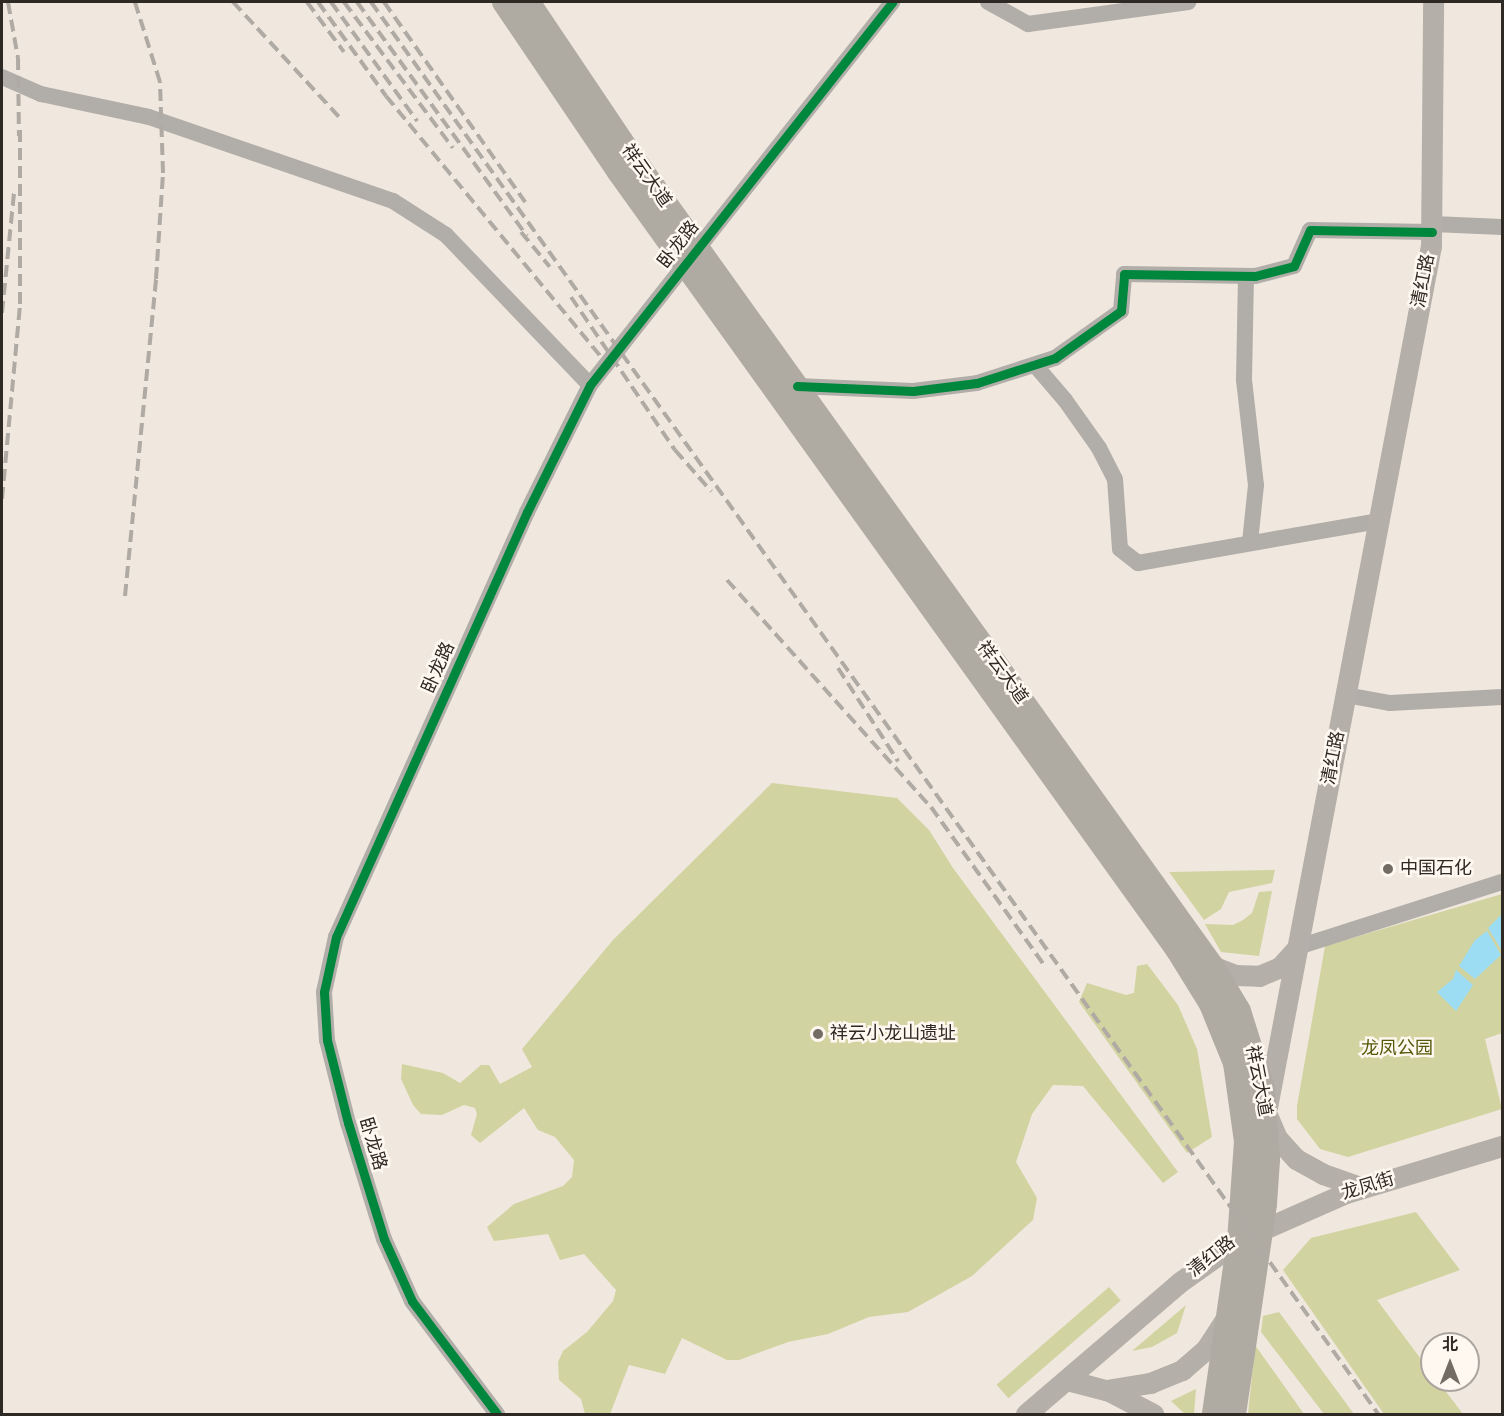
<!DOCTYPE html>
<meta charset="utf-8">
<style>
body{margin:0}
#map{position:relative;width:1504px;height:1416px;overflow:hidden;background:#f0e8de;font-family:"Sofia Sans Condensed","Noto Sans SC",sans-serif}
div>[style]{position:absolute}
.green>*{inset:0;background:#d1d3a0;transform-origin:0 0}
.water>*{inset:0;background:#9dddf4}
.minor>*{height:16px;margin:-8px;padding:0 8px;transform-origin:8px;border-radius:8px;background:#b1ada8}
.major>*{height:21px;margin:-10.5px;padding:0 10.5px;transform-origin:10.5px;border-radius:10.5px;background:#b4afa8}
.highway>*{height:24px;margin:-12px;padding:0 12px;transform-origin:12px;border-radius:12px;background:#afaba3}
.rail>*{height:4px;margin-top:-2px;transform-origin:0;background:repeating-linear-gradient(90deg,#afaaa4 0 12px,transparent 0 18px)}
.cycleway>*{height:9px;margin:-4.5px;padding:0 4.5px;transform-origin:4.5px;border-radius:4.5px;background:#00873e}
.dots>*{width:16px;height:16px;translate:-50% -50%;box-sizing:border-box;border:3px solid #fef8f1;border-radius:50%}
span{translate:-50% -50%;white-space:nowrap;text-align:center;line-height:1.15;-webkit-text-stroke:5px #fef8f1;paint-order:stroke}
.street-label{font-size:18px;color:#2f2923}
.poi-label{font-size:18px;color:#2f2923}
.left{translate:0 -50%;text-align:left}
.park-label{font-size:18px;color:#545a09}
.frame{position:absolute;inset:0;border:3px solid #2f2923;pointer-events:none}
.north{position:absolute;left:1420px;top:1332px;width:60px;height:60px;box-sizing:border-box;background:#fef8f1;border:2px solid #aba59f;border-radius:50%;rotate:0deg;font-size:16px;font-weight:700;line-height:24px;text-align:center;color:#2f2923}
.north::after{content:'';display:block;margin:auto;width:21px;height:27px;background:#736c64;clip-path:polygon(50% 0,100% 100%,50% 72%,0 100%)}
</style>
<div id="map">
<div class="green">
<i style="clip-path:polygon(772px 783px,897px 798px,929px 830px,953px 868px,1178px 1172px,1163px 1183px,1083px 1086px,1053px 1085px,1032px 1114px,1016px 1162px,1037px 1198px,1033px 1220px,972px 1276px,908px 1312px,869px 1317px,828px 1334px,788px 1342px,739px 1360px,727px 1360px,682px 1338px,665px 1374px,629px 1365px,610px 1414px,585px 1414px,581px 1399px,559px 1380px,558px 1362px,563px 1351px,587px 1332px,613px 1301px,616px 1290px,584px 1254px,560px 1260px,548px 1234px,494px 1241px,487px 1227px,514px 1204px,563px 1186px,572px 1177px,574px 1160px,555px 1137px,538px 1130px,524px 1108px,480px 1143px,471px 1135px,477px 1114px,475px 1108px,464px 1105px,442px 1115px,421px 1114px,413px 1105px,401px 1079px,402px 1064px,443px 1073px,460px 1083px,481px 1065px,489px 1065px,500px 1084px,532px 1067px,522px 1049px,613px 940px)"></i>
<i style="clip-path:polygon(1275px 870px,1272px 883px,1229px 892px,1221px 909px,1204px 920px,1169px 872px)"></i>
<i style="clip-path:polygon(1272px 891px,1259px 956px,1221px 952px,1205px 924px,1233px 925px,1243px 920px,1252px 913px,1259px 892px)"></i>
<i style="clip-path:polygon(1502px 894px,1502px 1033px,1485px 1039px,1502px 1109px,1348px 1157px,1320px 1149px,1297px 1119px,1297px 1106px,1325px 946px)"></i>
<i style="clip-path:polygon(1147px 964px,1178px 1005px,1197px 1049px,1212px 1137px,1187px 1153px,1079px 1002px,1087px 983px,1126px 995px,1134px 993px,1137px 966px)"></i>
<i style="clip-path:polygon(1416px 1212px,1460px 1270px,1377px 1300px,1432px 1374px,1432px 1380px,1437px 1380px,1463px 1414px,1384px 1414px,1283px 1270px,1311px 1238px)"></i>
<i style="left:1109px;top:1287px;width:18px;height:149px;rotate:49deg"></i>
<i style="clip-path:polygon(1186px 1305px,1177px 1333px,1152px 1347px,1132px 1351px)"></i>
<i style="clip-path:polygon(1279px 1312px,1354px 1414px,1324px 1414px,1261px 1332px,1263px 1316px)"></i>
<i style="clip-path:polygon(1255px 1345px,1304px 1414px,1248px 1414px)"></i>
<i style="clip-path:polygon(1196px 1389px,1194px 1414px,1185px 1414px,1171px 1401px)"></i>
</div>
<div class="water">
<i style="clip-path:polygon(1502px 914px,1502px 951px,1488px 928px)"></i>
<i style="clip-path:polygon(1487px 931px,1501px 955px,1475px 979px,1459px 966px,1475px 940px)"></i>
<i style="clip-path:polygon(1456px 970px,1473px 985px,1456px 1011px,1437px 992px,1453px 979px)"></i>
</div>
<div class="minor">
<i style="left:988px;top:2px;width:46px;rotate:28.8deg"></i>
<i style="left:1028px;top:24px;width:162px;rotate:-7.8deg"></i>
<i style="left:2px;top:77px;width:43px;rotate:23.6deg"></i>
<i style="left:41px;top:94px;width:110px;rotate:12deg"></i>
<i style="left:149px;top:117px;width:258px;rotate:19deg"></i>
<i style="left:393px;top:201px;width:63px;rotate:32.7deg"></i>
<i style="left:446px;top:235px;width:208px;rotate:46.2deg"></i>
<i style="left:1433px;top:224px;width:69px;rotate:2.5deg"></i>
<i style="left:1246px;top:276px;width:104px;rotate:91.1deg"></i>
<i style="left:1244px;top:380px;width:106px;rotate:83.5deg"></i>
<i style="left:1256px;top:485px;width:57px;rotate:96deg"></i>
<i style="left:1035px;top:365px;width:46px;rotate:49.4deg"></i>
<i style="left:1065px;top:400px;width:59px;rotate:54.7deg"></i>
<i style="left:1099px;top:448px;width:35px;rotate:63deg"></i>
<i style="left:1115px;top:479px;width:70px;rotate:85.9deg"></i>
<i style="left:1120px;top:549px;width:23px;rotate:38deg"></i>
<i style="left:1138px;top:563px;width:245px;rotate:-9.9deg"></i>
<i style="left:797px;top:386px;width:116px;rotate:2.5deg"></i>
<i style="left:913px;top:391px;width:64px;rotate:-7.1deg"></i>
<i style="left:977px;top:383px;width:82px;rotate:-17.8deg"></i>
<i style="left:1055px;top:358px;width:81px;rotate:-35.5deg"></i>
<i style="left:1121px;top:311px;width:37px;rotate:-85deg"></i>
<i style="left:1124px;top:274px;width:131px;rotate:0.9deg"></i>
<i style="left:1255px;top:276px;width:40px;rotate:-14.4deg"></i>
<i style="left:1294px;top:266px;width:39px;rotate:-66deg"></i>
<i style="left:1310px;top:230px;width:122px;rotate:0.9deg"></i>
<i style="left:1346px;top:695px;width:45px;rotate:10.3deg"></i>
<i style="left:1390px;top:703px;width:112px;rotate:-3.1deg"></i>
<i style="left:1298px;top:947px;width:214px;rotate:-17.7deg"></i>
<i style="left:497px;top:1414px;width:141px;rotate:-127deg"></i>
<i style="left:412px;top:1301px;width:68px;rotate:-114.3deg"></i>
<i style="left:384px;top:1239px;width:121px;rotate:-107.2deg"></i>
<i style="left:348px;top:1123px;width:86px;rotate:-104.2deg"></i>
<i style="left:327px;top:1040px;width:48px;rotate:-93.6deg"></i>
<i style="left:324px;top:992px;width:56px;rotate:-77.7deg"></i>
<i style="left:336px;top:937px;width:466px;rotate:-65.8deg"></i>
<i style="left:527px;top:512px;width:142px;rotate:-63.6deg"></i>
<i style="left:590px;top:385px;width:488px;rotate:-51.7deg"></i>
</div>
<div class="major">
<i style="left:1212px;top:966px;width:25px;rotate:21deg"></i>
<i style="left:1235px;top:975px;width:24px;rotate:2deg"></i>
<i style="left:1259px;top:976px;width:23px;rotate:-23deg"></i>
<i style="left:1280px;top:967px;width:27px;rotate:-48deg"></i>
<i style="left:1267px;top:1107px;width:876px;rotate:-79.22deg"></i>
<i style="left:1431px;top:246px;width:244px;rotate:-89.5deg"></i>
<i style="left:1268px;top:1117px;width:23px;rotate:67deg"></i>
<i style="left:1277px;top:1138px;width:28px;rotate:48deg"></i>
<i style="left:1296px;top:1159px;width:31px;rotate:29deg"></i>
<i style="left:1323px;top:1174px;width:42px;rotate:19.3deg"></i>
<i style="left:1067px;top:1380px;width:43px;rotate:14.7deg"></i>
<i style="left:1109px;top:1391px;width:50px;rotate:27.6deg"></i>
<i style="left:1106px;top:1390px;width:45px;rotate:-9deg"></i>
<i style="left:1150px;top:1383px;width:35px;rotate:-22deg"></i>
<i style="left:1182px;top:1370px;width:32px;rotate:-41deg"></i>
<i style="left:1206px;top:1349px;width:35px;rotate:-57deg"></i>
<i style="left:1026px;top:1414px;width:203px;rotate:-40.6deg"></i>
<i style="left:1180px;top:1282px;width:72px;rotate:-35.4deg"></i>
<i style="left:1239px;top:1240px;width:117px;rotate:-23.7deg"></i>
<i style="left:1346px;top:1193px;width:163px;rotate:-16.8deg"></i>
</div>
<div class="highway">
<i style="left:504px;top:2px;width:205px;rotate:55.9deg"></i>
<i style="left:619px;top:172px;width:957px;rotate:54.32deg"></i>
<i style="left:1177px;top:949px;width:65px;rotate:58.3deg"></i>
<i style="left:1211px;top:1004px;width:64px;rotate:67.9deg"></i>
<i style="left:1235px;top:1063px;width:79px;rotate:82deg"></i>
<i style="left:1246px;top:1141px;width:99px;rotate:94deg"></i>
<i style="left:1239px;top:1240px;width:176px;rotate:98.2deg"></i>
<i style="left:528px;top:2px;width:192px;rotate:56.1deg"></i>
<i style="left:635px;top:161px;width:990px;rotate:54.37deg"></i>
<i style="left:1212px;top:966px;width:52px;rotate:59deg"></i>
<i style="left:1239px;top:1011px;width:81px;rotate:72.7deg"></i>
<i style="left:1263px;top:1088px;width:72px;rotate:86deg"></i>
<i style="left:1268px;top:1160px;width:44px;rotate:93.9deg"></i>
<i style="left:1265px;top:1204px;width:212px;rotate:98.4deg"></i>
</div>
<div class="rail">
<i style="left:8px;top:2px;width:57px;rotate:79.9deg"></i>
<i style="left:18px;top:58px;width:78px;rotate:89.3deg"></i>
<i style="left:233px;top:2px;width:156px;rotate:47.3deg"></i>
<i style="left:307px;top:2px;width:62px;rotate:53.5deg"></i>
<i style="left:318px;top:2px;width:116px;rotate:54.1deg"></i>
<i style="left:386px;top:96px;width:359px;rotate:50.5deg"></i>
<i style="left:331px;top:2px;width:147px;rotate:54.1deg"></i>
<i style="left:344px;top:2px;width:182px;rotate:53.3deg"></i>
<i style="left:357px;top:2px;width:289px;rotate:54deg"></i>
<i style="left:371px;top:2px;width:1734px;rotate:54.5deg"></i>
<i style="left:384px;top:2px;width:245px;rotate:54.8deg"></i>
<i style="left:521px;top:232px;width:45px;rotate:50.4deg"></i>
<i style="left:571px;top:297px;width:185px;rotate:55.8deg"></i>
<i style="left:675px;top:450px;width:55px;rotate:48.7deg"></i>
<i style="left:2px;top:313px;width:122px;rotate:-84.3deg"></i>
<i style="left:2px;top:499px;width:196px;rotate:-84.7deg"></i>
<i style="left:20px;top:304px;width:174px;rotate:-90deg"></i>
<i style="left:727px;top:580px;width:305px;rotate:48.1deg"></i>
<i style="left:931px;top:807px;width:194px;rotate:54.4deg"></i>
<i style="left:125px;top:596px;width:319px;rotate:-84.4deg"></i>
<i style="left:156px;top:279px;width:106px;rotate:-86.2deg"></i>
<i style="left:163px;top:173px;width:91px;rotate:-91.9deg"></i>
<i style="left:160px;top:82px;width:84px;rotate:-107.4deg"></i>
<i style="left:838px;top:668px;width:111px;rotate:57.2deg"></i>
</div>
<div class="cycleway">
<i style="left:797px;top:386px;width:116px;rotate:2.5deg"></i>
<i style="left:913px;top:391px;width:64px;rotate:-7.1deg"></i>
<i style="left:977px;top:383px;width:82px;rotate:-17.8deg"></i>
<i style="left:1055px;top:358px;width:81px;rotate:-35.5deg"></i>
<i style="left:1121px;top:311px;width:37px;rotate:-85deg"></i>
<i style="left:1124px;top:274px;width:131px;rotate:0.9deg"></i>
<i style="left:1255px;top:276px;width:40px;rotate:-14.4deg"></i>
<i style="left:1294px;top:266px;width:39px;rotate:-66deg"></i>
<i style="left:1310px;top:230px;width:122px;rotate:0.9deg"></i>
<i style="left:497px;top:1414px;width:141px;rotate:-127deg"></i>
<i style="left:412px;top:1301px;width:68px;rotate:-114.3deg"></i>
<i style="left:384px;top:1239px;width:121px;rotate:-107.2deg"></i>
<i style="left:348px;top:1123px;width:86px;rotate:-104.2deg"></i>
<i style="left:327px;top:1040px;width:48px;rotate:-93.6deg"></i>
<i style="left:324px;top:992px;width:56px;rotate:-77.7deg"></i>
<i style="left:336px;top:937px;width:466px;rotate:-65.8deg"></i>
<i style="left:527px;top:512px;width:142px;rotate:-63.6deg"></i>
<i style="left:590px;top:385px;width:488px;rotate:-51.7deg"></i>
</div>
<div class="dots">
<i style="left:1388px;top:869px;background:#736c64"></i>
<i style="left:818px;top:1034px;background:#736c64"></i>
</div>
<div class="street-label">
<span style="left:646px;top:176px;rotate:55deg">祥云大道</span>
<span style="left:679px;top:245px;rotate:-52deg">卧龙路</span>
<span style="left:1424px;top:281px;rotate:-79deg">清红路</span>
<span style="left:439px;top:668px;rotate:-66deg">卧龙路</span>
<span style="left:1002px;top:673px;rotate:54deg">祥云大道</span>
<span style="left:1334px;top:758px;rotate:-79deg">清红路</span>
<span style="left:1258px;top:1081px;rotate:79deg">祥云大道</span>
<span style="left:372px;top:1144px;rotate:73deg">卧龙路</span>
<span style="left:1368px;top:1187px;rotate:-17deg">龙凤街</span>
<span style="left:1212px;top:1257px;rotate:-38deg">清红路</span>
</div>
<div class="poi-label">
<span class="left" style="left:1400px;top:869px">中国石化</span>
<span class="left" style="left:830px;top:1034px">祥云小龙山遗址</span>
</div>
<div class="park-label">
<span style="left:1397px;top:1049px">龙凤公园</span>
</div>
<div class="frame"></div>
<div class="north">北</div>
</div>
